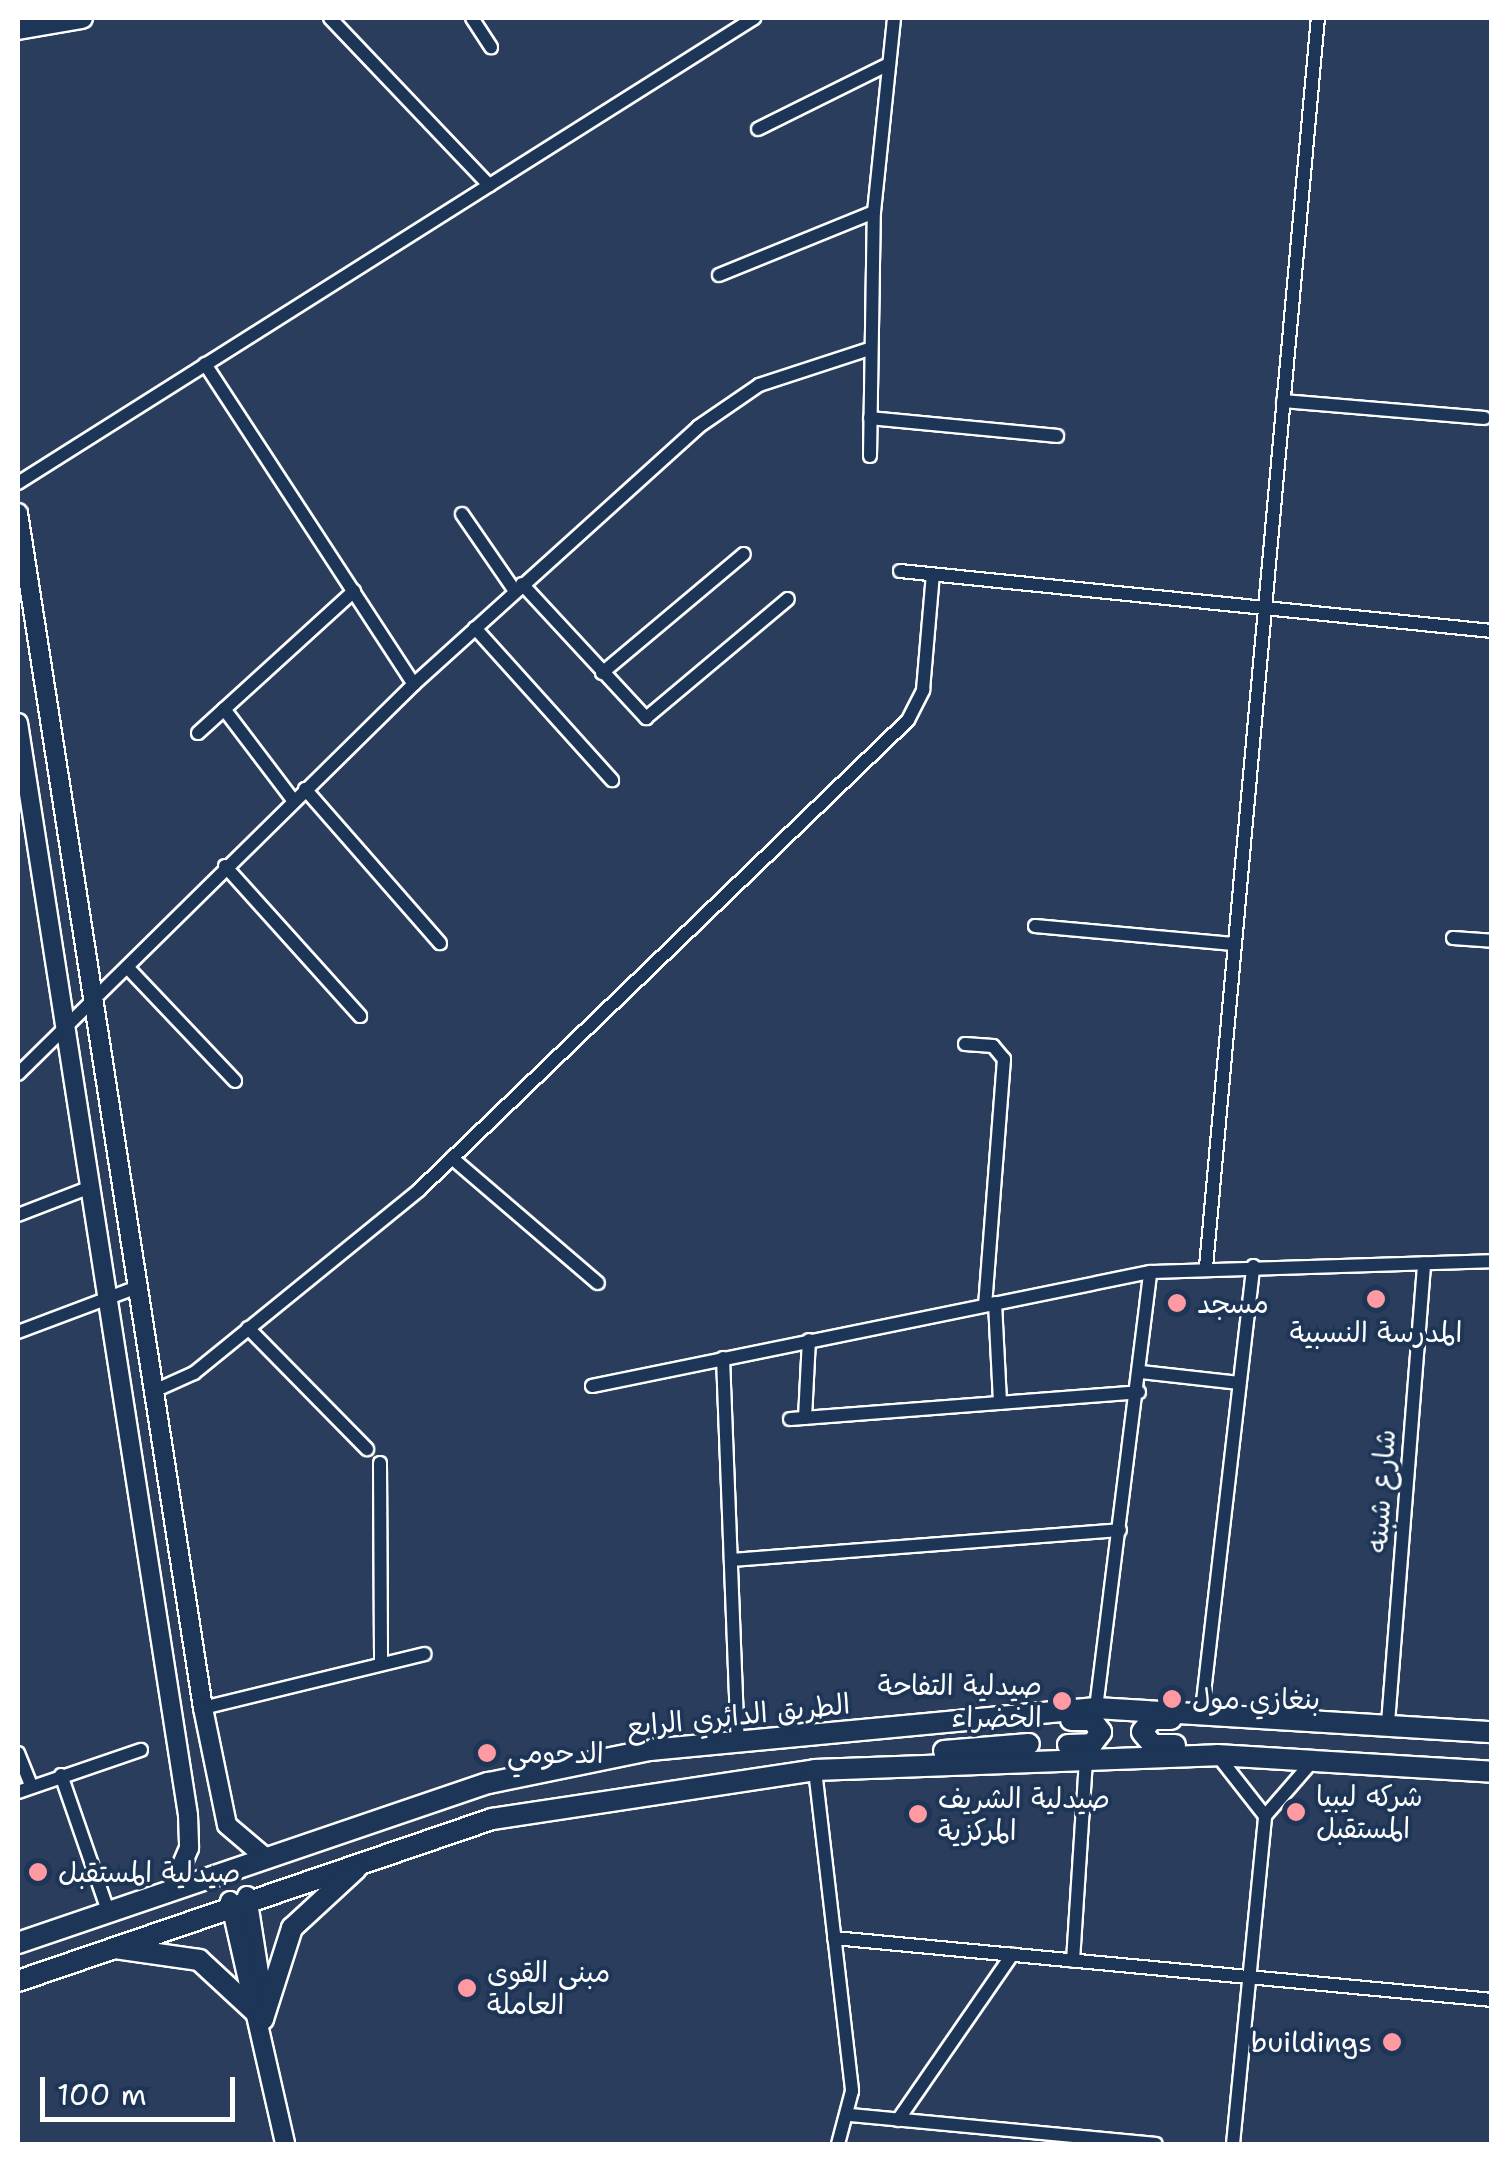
<!DOCTYPE html>
<meta charset="utf-8">
<style>
body{margin:0}
#map{position:relative;width:1509px;height:2162px;overflow:hidden;background:#2b3d5d;font-family:"Shantell Sans","Playpen Sans Arabic",sans-serif}
div>[style]{position:absolute}
.roads{filter:drop-shadow(2px 0 #fff) drop-shadow(-2px 0 #fff) drop-shadow(0 2px #fff) drop-shadow(0 -2px #fff)}
.minor>*{height:12px;margin:-6px;padding:0 6px;transform-origin:6px;border-radius:6px;background:#1d3557}
.secondary>*{height:18px;margin:-9px;padding:0 9px;transform-origin:9px;border-radius:9px;background:#1d3557}
.primary>*{height:20px;margin:-10px;padding:0 10px;transform-origin:10px;border-radius:10px;background:#1d3557}
.dots>*{width:28px;height:28px;translate:-50% -50%;box-sizing:border-box;border:5px solid #1d3557;border-radius:50%}
span{translate:-50% -50%;white-space:nowrap;text-align:center;line-height:1.15;-webkit-text-stroke:8px #1d3557;paint-order:stroke}
.poi-label{font-size:28px;color:#fff}
.left{translate:0 -50%;text-align:left}
.right{translate:-100% -50%;text-align:right}
.street-label{font-size:28px;color:#fff}
.frame{position:absolute;inset:0;border:20px solid #fff;pointer-events:none}
.scale{position:absolute;left:40px;top:2077px;width:195px;height:45px;box-sizing:border-box;border:5px solid #fff;border-top:0;padding-left:12px;font-size:30px;line-height:35px;white-space:nowrap;color:#fff;-webkit-text-stroke:8px #1d3557;paint-order:stroke}
</style>
<div id="map">
<div class="roads">
<div class="minor">
<i style="left:330px;top:18px;width:231px;rotate:46.4deg"></i>
<i style="left:472px;top:18px;width:35px;rotate:57deg"></i>
<i style="left:758px;top:129px;width:146px;rotate:-26.4deg"></i>
<i style="left:719px;top:275px;width:167px;rotate:-22.1deg"></i>
<i style="left:205px;top:364px;width:382px;rotate:56.9deg"></i>
<i style="left:1283px;top:401px;width:202px;rotate:4.8deg"></i>
<i style="left:870px;top:418px;width:188px;rotate:5.5deg"></i>
<i style="left:870px;top:456px;width:244px;rotate:-89.1deg"></i>
<i style="left:874px;top:212px;width:195px;rotate:-84.1deg"></i>
<i style="left:18px;top:483px;width:871px;rotate:-32.28deg"></i>
<i style="left:462px;top:514px;width:93px;rotate:55.5deg"></i>
<i style="left:900px;top:571px;width:595px;rotate:5.79deg"></i>
<i style="left:522px;top:584px;width:183px;rotate:47.2deg"></i>
<i style="left:646px;top:718px;width:185px;rotate:-40deg"></i>
<i style="left:475px;top:628px;width:205px;rotate:48deg"></i>
<i style="left:602px;top:673px;width:185px;rotate:-40deg"></i>
<i style="left:224px;top:709px;width:114px;rotate:52.8deg"></i>
<i style="left:198px;top:733px;width:211px;rotate:-42.3deg"></i>
<i style="left:305px;top:789px;width:205px;rotate:48.8deg"></i>
<i style="left:225px;top:866px;width:202px;rotate:48deg"></i>
<i style="left:1035px;top:926px;width:199px;rotate:5.2deg"></i>
<i style="left:1453px;top:938px;width:39px;rotate:4deg"></i>
<i style="left:127px;top:967px;width:157px;rotate:46.5deg"></i>
<i style="left:965px;top:1044px;width:28px;rotate:4deg"></i>
<i style="left:993px;top:1046px;width:17px;rotate:50deg"></i>
<i style="left:1004px;top:1059px;width:246px;rotate:94.4deg"></i>
<i style="left:18px;top:1074px;width:556px;rotate:-44.56deg"></i>
<i style="left:414px;top:684px;width:383px;rotate:-42.1deg"></i>
<i style="left:698px;top:427px;width:74px;rotate:-34.5deg"></i>
<i style="left:759px;top:385px;width:116px;rotate:-18.1deg"></i>
<i style="left:452px;top:1158px;width:192px;rotate:40.6deg"></i>
<i style="left:18px;top:1215px;width:75px;rotate:-21.1deg"></i>
<i style="left:1206px;top:1267px;width:1254px;rotate:-84.88deg"></i>
<i style="left:995px;top:1303px;width:100px;rotate:87.1deg"></i>
<i style="left:248px;top:1328px;width:170px;rotate:45.5deg"></i>
<i style="left:18px;top:1332px;width:128px;rotate:-20.6deg"></i>
<i style="left:723px;top:1358px;width:383px;rotate:87.8deg"></i>
<i style="left:1141px;top:1372px;width:99px;rotate:6.4deg"></i>
<i style="left:592px;top:1386px;width:570px;rotate:-11.55deg"></i>
<i style="left:1150px;top:1272px;width:342px;rotate:-1.8deg"></i>
<i style="left:154px;top:1391px;width:44px;rotate:-24.2deg"></i>
<i style="left:194px;top:1373px;width:290px;rotate:-39.1deg"></i>
<i style="left:419px;top:1190px;width:678px;rotate:-43.86deg"></i>
<i style="left:908px;top:720px;width:34px;rotate:-63deg"></i>
<i style="left:923px;top:690px;width:116px;rotate:-85.1deg"></i>
<i style="left:805px;top:1418px;width:78px;rotate:-87.1deg"></i>
<i style="left:790px;top:1419px;width:350px;rotate:-4.4deg"></i>
<i style="left:380px;top:1463px;width:201px;rotate:89.7deg"></i>
<i style="left:731px;top:1560px;width:390px;rotate:-4.4deg"></i>
<i style="left:203px;top:1708px;width:228px;rotate:-13.7deg"></i>
<i style="left:1096px;top:1708px;width:439px;rotate:-82.9deg"></i>
<i style="left:1202px;top:1710px;width:447px;rotate:-83.4deg"></i>
<i style="left:1388px;top:1723px;width:461px;rotate:-85.5deg"></i>
<i style="left:18px;top:1753px;width:35px;rotate:68deg"></i>
<i style="left:1218px;top:1756px;width:76px;rotate:51.9deg"></i>
<i style="left:815px;top:1770px;width:323px;rotate:83.4deg"></i>
<i style="left:852px;top:2091px;width:55px;rotate:104.8deg"></i>
<i style="left:61px;top:1775px;width:141px;rotate:70.9deg"></i>
<i style="left:18px;top:1792px;width:130px;rotate:-18.9deg"></i>
<i style="left:834px;top:1938px;width:661px;rotate:5.38deg"></i>
<i style="left:1073px;top:1961px;width:203px;rotate:-86.3deg"></i>
<i style="left:851px;top:2115px;width:306px;rotate:5.4deg"></i>
<i style="left:898px;top:2120px;width:201px;rotate:-55.4deg"></i>
<i style="left:1233px;top:2144px;width:330px;rotate:-84.4deg"></i>
<i style="left:1265px;top:1816px;width:72px;rotate:-49deg"></i>
</div>
<div class="secondary">
<i style="left:18px;top:513px;width:1209px;rotate:81.2deg"></i>
<i style="left:203px;top:1708px;width:119px;rotate:78.4deg"></i>
<i style="left:227px;top:1825px;width:52px;rotate:40.4deg"></i>
<i style="left:18px;top:723px;width:1105px;rotate:81.15deg"></i>
<i style="left:188px;top:1815px;width:33px;rotate:88deg"></i>
<i style="left:189px;top:1848px;width:43px;rotate:113deg"></i>
<i style="left:247px;top:1896px;width:103px;rotate:81.1deg"></i>
<i style="left:230px;top:1901px;width:249px;rotate:77.2deg"></i>
</div>
<div class="primary">
<i style="left:18px;top:29px;width:65px;rotate:-9.8deg"></i>
<i style="left:1171px;top:1719px;width:19px;rotate:180deg"></i>
<i style="left:1152px;top:1719px;width:16px;rotate:128deg"></i>
<i style="left:1142px;top:1732px;width:17px;rotate:50deg"></i>
<i style="left:1153px;top:1745px;width:22px"></i>
<i style="left:1068px;top:1745px;width:24px;rotate:-2deg"></i>
<i style="left:1092px;top:1744px;width:15px;rotate:-53deg"></i>
<i style="left:1101px;top:1732px;width:15px;rotate:-127deg"></i>
<i style="left:1092px;top:1720px;width:21px;rotate:180deg"></i>
<i style="left:944px;top:1751px;width:85px;rotate:-4.7deg"></i>
<i style="left:18px;top:1943px;width:497px;rotate:-18.8deg"></i>
<i style="left:489px;top:1783px;width:164px;rotate:-11.6deg"></i>
<i style="left:650px;top:1750px;width:448px;rotate:-5.4deg"></i>
<i style="left:1096px;top:1708px;width:397px;rotate:3.5deg"></i>
<i style="left:115px;top:1948px;width:85px;rotate:8.1deg"></i>
<i style="left:199px;top:1960px;width:87px;rotate:42.7deg"></i>
<i style="left:18px;top:1981px;width:501px;rotate:-18.87deg"></i>
<i style="left:492px;top:1819px;width:327px;rotate:-8.6deg"></i>
<i style="left:815px;top:1770px;width:402px;rotate:-2.1deg"></i>
<i style="left:1217px;top:1755px;width:276px;rotate:3.5deg"></i>
<i style="left:263px;top:2019px;width:96px;rotate:-72.3deg"></i>
<i style="left:292px;top:1928px;width:87px;rotate:-42.7deg"></i>
</div>
</div>
<div class="dots">
<i style="left:1376px;top:1299px;background:#ff9aa2"></i>
<i style="left:1177px;top:1303px;background:#ff9aa2"></i>
<i style="left:1172px;top:1699px;background:#ff9aa2"></i>
<i style="left:1062px;top:1701px;background:#ff9aa2"></i>
<i style="left:487px;top:1753px;background:#ff9aa2"></i>
<i style="left:1296px;top:1812px;background:#ff9aa2"></i>
<i style="left:918px;top:1814px;background:#ff9aa2"></i>
<i style="left:38px;top:1872px;background:#ff9aa2"></i>
<i style="left:467px;top:1988px;background:#ff9aa2"></i>
<i style="left:1392px;top:2042px;background:#ff9aa2"></i>
</div>
<div class="poi-label">
<span class="left" style="left:1197px;top:1303px">مسجد</span>
<span style="left:1376px;top:1332px">المدرسة النسبية</span>
<span class="right" style="left:1042px;top:1701px">صيدلية التفاحة<br>الخضراء</span>
<span class="left" style="left:1192px;top:1699px">بنغازي مول</span>
<span class="left" style="left:507px;top:1753px">الدحومي</span>
<span class="left" style="left:1316px;top:1812px">شركه ليبيا<br>المستقبل</span>
<span class="left" style="left:938px;top:1814px">صيدلية الشريف<br>المركزية</span>
<span class="left" style="left:58px;top:1872px">صيدلية المستقبل</span>
<span class="left" style="left:487px;top:1988px">مبنى القوى<br>العاملة</span>
<span class="right" style="left:1372px;top:2042px">buildings</span>
</div>
<div class="street-label">
<span style="left:1381px;top:1491px;rotate:-86deg">شارع شبنه</span>
<span style="left:738px;top:1715px;rotate:-6deg">الطريق الدائري الرابع</span>
</div>
<div class="frame"></div>
<div class="scale">100 m</div>
</div>
